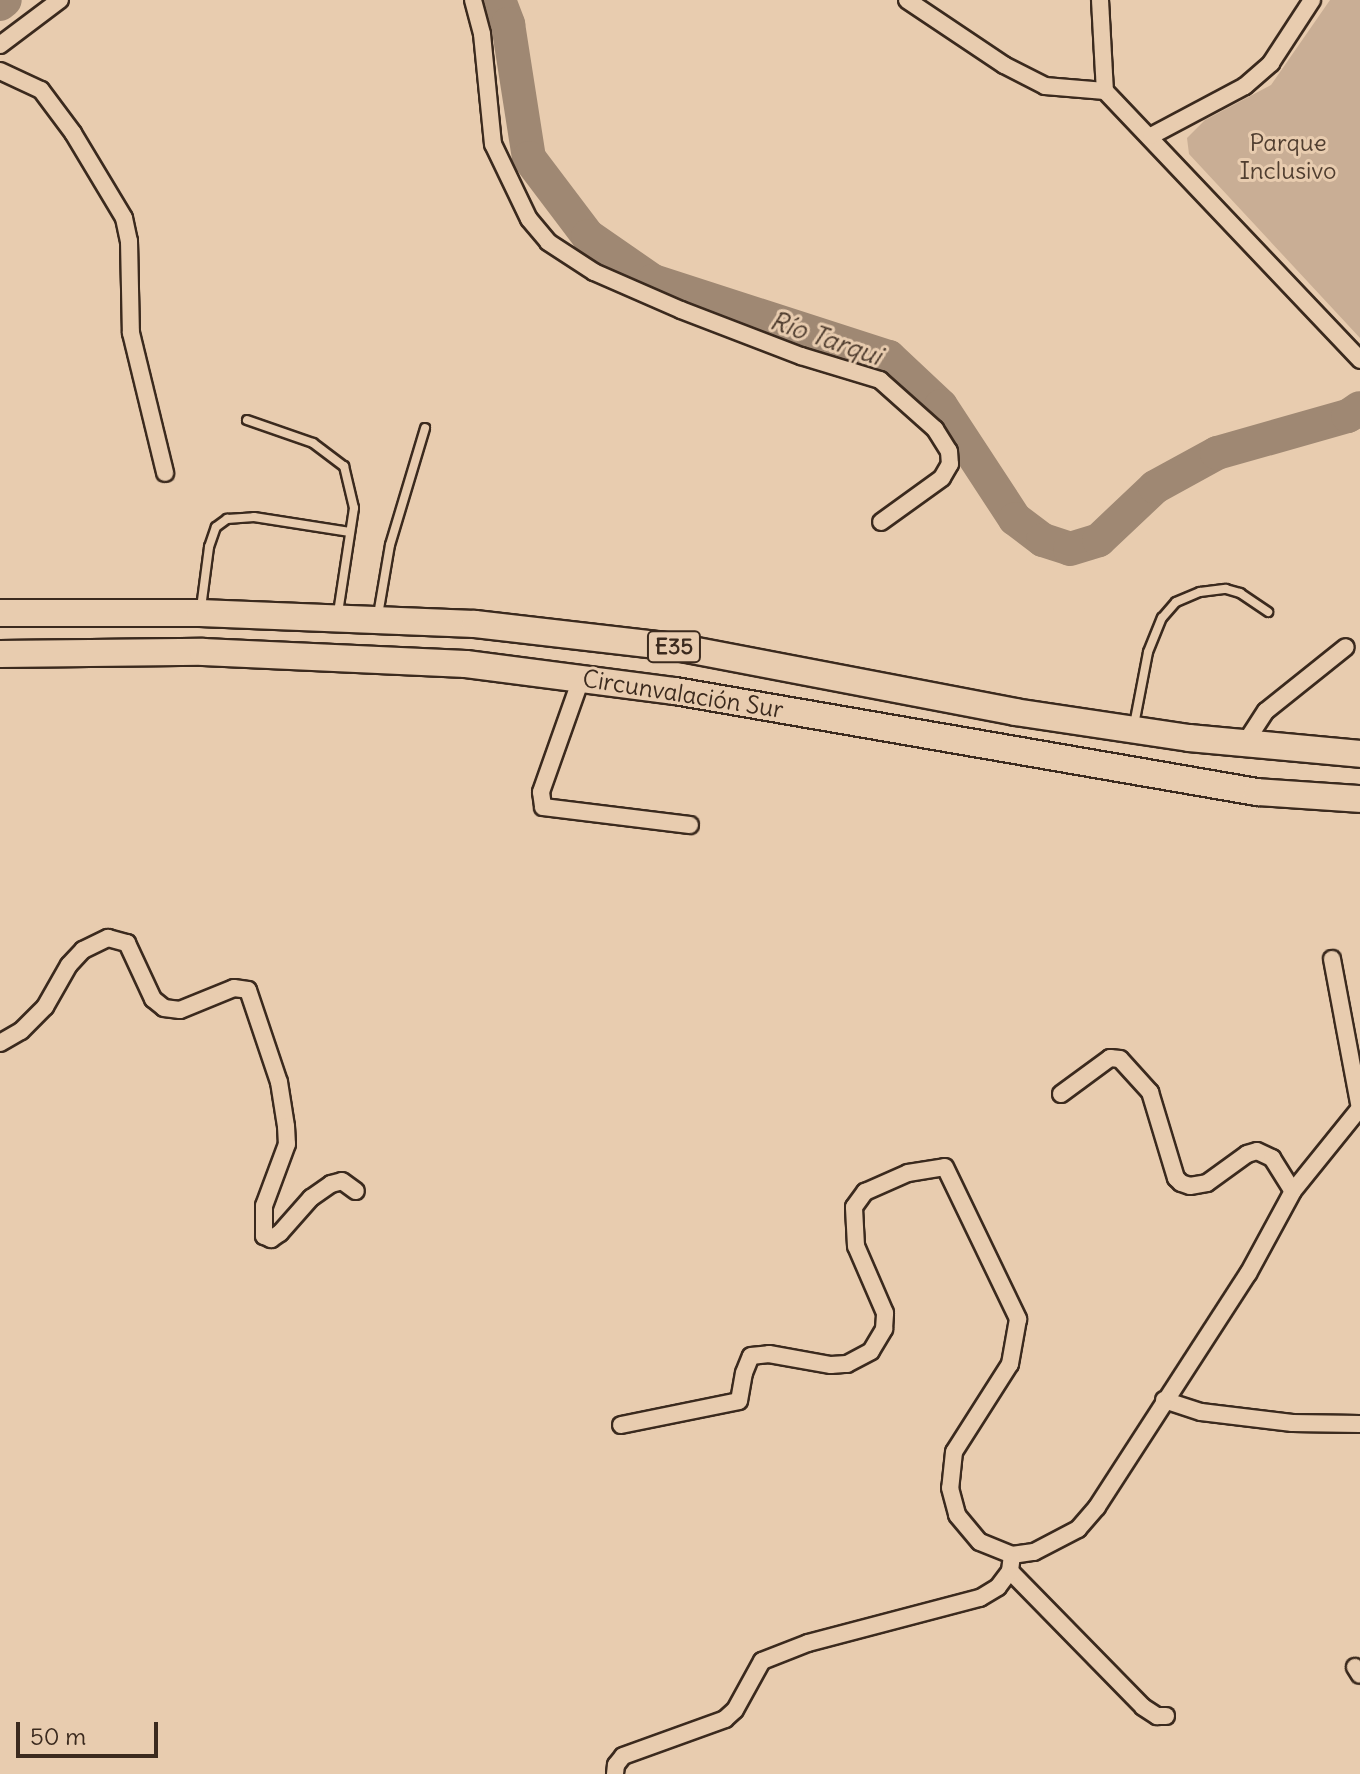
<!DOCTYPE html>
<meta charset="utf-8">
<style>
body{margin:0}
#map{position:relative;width:1360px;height:1774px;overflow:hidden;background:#e8ccaf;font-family:Delius,sans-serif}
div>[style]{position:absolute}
.green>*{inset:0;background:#c9ae95}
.river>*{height:34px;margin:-17px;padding:0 17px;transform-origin:17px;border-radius:17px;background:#9f8873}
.roads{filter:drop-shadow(2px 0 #3b2a1e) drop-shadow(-2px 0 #3b2a1e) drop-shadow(0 2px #3b2a1e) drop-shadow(0 -2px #3b2a1e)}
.service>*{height:8px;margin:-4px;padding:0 4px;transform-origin:4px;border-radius:4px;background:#e8ccaf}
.minor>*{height:16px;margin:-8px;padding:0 8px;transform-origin:8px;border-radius:8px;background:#e8ccaf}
.trunk>*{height:26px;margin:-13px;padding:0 13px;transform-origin:13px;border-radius:13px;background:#e8ccaf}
span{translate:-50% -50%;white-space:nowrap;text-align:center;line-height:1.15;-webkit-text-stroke:6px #e8ccaf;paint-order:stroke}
.shield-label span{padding:2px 6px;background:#e8ccaf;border:2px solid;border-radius:6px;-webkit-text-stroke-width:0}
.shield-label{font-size:22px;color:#3b2a1e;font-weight:700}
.park-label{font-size:24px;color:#503e30}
.street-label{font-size:24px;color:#3b2a1e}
.water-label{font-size:26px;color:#4f3d2f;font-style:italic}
.scale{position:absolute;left:16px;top:1722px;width:142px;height:36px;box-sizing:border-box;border:4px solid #3b2a1e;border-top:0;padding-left:10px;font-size:24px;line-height:28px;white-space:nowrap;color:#3b2a1e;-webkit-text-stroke:6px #e8ccaf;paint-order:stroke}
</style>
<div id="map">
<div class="green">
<i style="clip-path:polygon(1330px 0,1360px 0,1360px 338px,1189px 154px,1187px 138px,1205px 120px,1271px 85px)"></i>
</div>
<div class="river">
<i style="left:499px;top:0;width:26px;rotate:69deg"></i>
<i style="left:508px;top:24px;width:136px;rotate:81.1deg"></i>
<i style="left:529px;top:158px;width:98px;rotate:52.9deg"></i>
<i style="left:588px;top:236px;width:79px;rotate:34.7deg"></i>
<i style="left:653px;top:281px;width:248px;rotate:17.9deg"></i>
<i style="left:889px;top:357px;width:71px;rotate:43.3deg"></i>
<i style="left:941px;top:406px;width:135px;rotate:56.8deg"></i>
<i style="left:1015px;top:519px;width:35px;rotate:37deg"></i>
<i style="left:1043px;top:540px;width:28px;rotate:18deg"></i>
<i style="left:1070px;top:549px;width:30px;rotate:-17deg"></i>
<i style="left:1099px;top:540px;width:77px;rotate:-43.4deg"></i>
<i style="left:1155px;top:487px;width:71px;rotate:-28.7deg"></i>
<i style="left:1217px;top:453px;width:136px;rotate:-15.8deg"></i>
<i style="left:1348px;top:416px;width:14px;rotate:-34deg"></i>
<i style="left:0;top:4px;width:6px;rotate:-39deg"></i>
</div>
<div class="roads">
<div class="service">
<i style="left:247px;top:420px;width:70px;rotate:19.2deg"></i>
<i style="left:313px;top:443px;width:39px;rotate:37deg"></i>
<i style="left:344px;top:466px;width:43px;rotate:76.6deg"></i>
<i style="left:354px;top:508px;width:106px;rotate:98.7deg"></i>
<i style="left:201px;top:608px;width:62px;rotate:-82.5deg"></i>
<i style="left:209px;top:547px;width:21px;rotate:-71deg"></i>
<i style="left:216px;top:527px;width:14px;rotate:-36deg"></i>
<i style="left:227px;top:519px;width:27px;rotate:-4deg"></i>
<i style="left:254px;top:517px;width:97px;rotate:8.9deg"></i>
<i style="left:378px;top:615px;width:71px;rotate:-80.3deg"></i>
<i style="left:390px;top:545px;width:122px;rotate:-73.3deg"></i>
<i style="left:1134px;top:725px;width:74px;rotate:-79.1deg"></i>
<i style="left:1148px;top:652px;width:37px;rotate:-68deg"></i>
<i style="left:1162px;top:618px;width:21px;rotate:-49deg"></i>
<i style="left:1176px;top:602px;width:26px;rotate:-23deg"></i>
<i style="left:1200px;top:592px;width:26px;rotate:-7deg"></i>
<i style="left:1226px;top:589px;width:15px;rotate:16deg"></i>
<i style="left:1240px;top:593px;width:34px;rotate:34deg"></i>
</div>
<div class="minor">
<i style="left:473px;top:0;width:35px;rotate:75deg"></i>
<i style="left:482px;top:34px;width:111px;rotate:84.3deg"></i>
<i style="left:493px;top:144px;width:83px;rotate:64.4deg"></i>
<i style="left:529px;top:219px;width:30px;rotate:50deg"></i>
<i style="left:548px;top:242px;width:55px;rotate:33.1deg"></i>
<i style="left:594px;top:272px;width:95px;rotate:23.6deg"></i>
<i style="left:681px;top:310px;width:129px;rotate:21deg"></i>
<i style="left:801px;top:356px;width:83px;rotate:16.9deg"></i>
<i style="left:880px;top:380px;width:74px;rotate:41.7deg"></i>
<i style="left:935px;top:429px;width:26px;rotate:58deg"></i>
<i style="left:949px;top:451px;width:13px;rotate:86deg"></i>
<i style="left:950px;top:464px;width:16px;rotate:120deg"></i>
<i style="left:942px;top:478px;width:75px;rotate:144.2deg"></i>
<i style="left:907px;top:0;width:117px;rotate:33.8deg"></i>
<i style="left:1004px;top:65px;width:46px;rotate:27.1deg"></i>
<i style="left:1045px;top:86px;width:60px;rotate:4.8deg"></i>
<i style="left:1105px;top:91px;width:371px;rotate:46.5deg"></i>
<i style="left:1100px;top:0;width:91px;rotate:86.9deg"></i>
<i style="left:0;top:45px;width:75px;rotate:-36.9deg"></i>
<i style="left:0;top:71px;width:45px;rotate:24.9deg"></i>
<i style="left:41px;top:90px;width:54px;rotate:53.3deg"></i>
<i style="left:73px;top:133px;width:99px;rotate:59deg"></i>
<i style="left:124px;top:218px;width:24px;rotate:78deg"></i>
<i style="left:129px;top:241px;width:92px;rotate:88.8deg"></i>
<i style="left:131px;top:333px;width:144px;rotate:76.3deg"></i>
<i style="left:1151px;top:136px;width:106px;rotate:-28deg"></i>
<i style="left:1245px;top:86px;width:35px;rotate:-41deg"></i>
<i style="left:1271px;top:63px;width:75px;rotate:-56.9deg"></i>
<i style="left:581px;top:679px;width:120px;rotate:109.5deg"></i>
<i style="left:541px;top:792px;width:15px;rotate:82deg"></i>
<i style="left:543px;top:807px;width:148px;rotate:7deg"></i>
<i style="left:1245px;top:743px;width:38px;rotate:-57deg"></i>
<i style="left:1266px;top:711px;width:102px;rotate:-38.7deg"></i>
<i style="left:1332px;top:959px;width:152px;rotate:79.4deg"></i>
<i style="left:0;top:1043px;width:24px;rotate:-30deg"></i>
<i style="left:21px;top:1031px;width:34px;rotate:-45deg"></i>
<i style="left:45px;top:1007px;width:48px;rotate:-60.3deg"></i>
<i style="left:69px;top:965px;width:21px;rotate:-47deg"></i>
<i style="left:83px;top:950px;width:28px;rotate:-26deg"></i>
<i style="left:108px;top:938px;width:20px;rotate:15deg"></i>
<i style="left:127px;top:943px;width:62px;rotate:65.1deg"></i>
<i style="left:153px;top:999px;width:14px;rotate:39deg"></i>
<i style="left:164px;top:1008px;width:16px;rotate:7deg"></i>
<i style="left:180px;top:1010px;width:58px;rotate:-22.2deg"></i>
<i style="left:234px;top:988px;width:14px;rotate:8deg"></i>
<i style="left:248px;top:990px;width:97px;rotate:71.4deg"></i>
<i style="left:279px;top:1082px;width:45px;rotate:81deg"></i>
<i style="left:286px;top:1126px;width:18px;rotate:87deg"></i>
<i style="left:287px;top:1144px;width:66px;rotate:110.4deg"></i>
<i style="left:264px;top:1206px;width:30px;rotate:90deg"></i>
<i style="left:264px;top:1236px;width:8px;rotate:23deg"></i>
<i style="left:271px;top:1239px;width:11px;rotate:-34deg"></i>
<i style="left:280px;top:1233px;width:47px;rotate:-48.5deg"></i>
<i style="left:311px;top:1198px;width:24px;rotate:-35deg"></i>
<i style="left:331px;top:1184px;width:11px;rotate:-15deg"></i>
<i style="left:342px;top:1181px;width:17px;rotate:36deg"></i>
<i style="left:1061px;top:1094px;width:61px;rotate:-36.3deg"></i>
<i style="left:1110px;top:1058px;width:10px;rotate:6deg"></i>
<i style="left:1120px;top:1059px;width:45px;rotate:47.7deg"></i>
<i style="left:1150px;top:1092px;width:90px;rotate:73.2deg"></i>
<i style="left:1176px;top:1178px;width:7px;rotate:45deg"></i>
<i style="left:1181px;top:1183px;width:9px;rotate:18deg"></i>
<i style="left:1190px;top:1186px;width:17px;rotate:-10deg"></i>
<i style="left:1207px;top:1183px;width:49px;rotate:-35.9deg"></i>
<i style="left:1247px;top:1154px;width:10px;rotate:-17deg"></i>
<i style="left:1257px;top:1151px;width:17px;rotate:25deg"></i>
<i style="left:1272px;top:1158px;width:39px;rotate:58deg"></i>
<i style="left:1164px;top:1400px;width:39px;rotate:18deg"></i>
<i style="left:1201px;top:1412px;width:92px;rotate:6.9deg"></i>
<i style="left:1292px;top:1423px;width:68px;rotate:0.8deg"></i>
<i style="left:621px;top:1425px;width:120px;rotate:-11.5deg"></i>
<i style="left:739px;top:1401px;width:28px;rotate:-80deg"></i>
<i style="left:744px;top:1373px;width:18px;rotate:-68deg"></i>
<i style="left:751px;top:1356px;width:18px;rotate:-6deg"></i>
<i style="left:769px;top:1354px;width:63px;rotate:10.1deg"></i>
<i style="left:831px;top:1365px;width:16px;rotate:-4deg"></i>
<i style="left:847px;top:1364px;width:27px;rotate:-28deg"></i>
<i style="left:871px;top:1351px;width:26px;rotate:-59deg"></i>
<i style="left:884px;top:1329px;width:16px;rotate:-86deg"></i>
<i style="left:885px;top:1313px;width:73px;rotate:-113.4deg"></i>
<i style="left:856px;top:1246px;width:39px;rotate:-93deg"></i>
<i style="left:854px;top:1207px;width:19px;rotate:-54deg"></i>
<i style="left:865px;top:1192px;width:47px;rotate:-23.8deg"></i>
<i style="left:908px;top:1173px;width:37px;rotate:-9deg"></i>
<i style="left:945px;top:1167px;width:169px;rotate:64.3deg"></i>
<i style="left:1018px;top:1319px;width:46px;rotate:100.1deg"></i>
<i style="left:1010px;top:1364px;width:104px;rotate:122.5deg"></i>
<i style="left:954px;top:1452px;width:36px;rotate:96deg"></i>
<i style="left:950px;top:1488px;width:28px;rotate:75deg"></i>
<i style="left:957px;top:1515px;width:35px;rotate:50deg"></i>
<i style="left:980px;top:1542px;width:35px;rotate:22deg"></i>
<i style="left:1012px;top:1555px;width:22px;rotate:-8deg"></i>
<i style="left:1034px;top:1552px;width:50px;rotate:-27.6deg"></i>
<i style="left:1078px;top:1529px;width:29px;rotate:-49deg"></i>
<i style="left:1097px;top:1507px;width:278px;rotate:-57.1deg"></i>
<i style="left:1248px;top:1274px;width:94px;rotate:-61.5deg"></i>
<i style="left:1293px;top:1191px;width:107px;rotate:-51.1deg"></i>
<i style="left:1010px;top:1571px;width:190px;rotate:45.6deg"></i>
<i style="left:1143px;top:1707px;width:17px;rotate:33deg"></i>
<i style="left:1157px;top:1716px;width:9px"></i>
<i style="left:1355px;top:1667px;width:9px;rotate:58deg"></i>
<i style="left:615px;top:1774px;width:9px;rotate:-84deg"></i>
<i style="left:616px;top:1765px;width:11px;rotate:-52deg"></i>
<i style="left:623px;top:1756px;width:109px;rotate:-19.9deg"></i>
<i style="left:725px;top:1719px;width:13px;rotate:-42deg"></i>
<i style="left:735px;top:1710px;width:56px;rotate:-61.1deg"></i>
<i style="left:762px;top:1661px;width:49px;rotate:-21.4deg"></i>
<i style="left:808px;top:1643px;width:178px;rotate:-14.7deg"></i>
<i style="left:980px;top:1598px;width:21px;rotate:-31deg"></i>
<i style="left:998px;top:1587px;width:20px;rotate:-53deg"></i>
<i style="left:1010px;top:1571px;width:16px;rotate:-83deg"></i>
</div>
<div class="trunk">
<i style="left:0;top:613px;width:200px"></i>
<i style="left:200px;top:613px;width:275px;rotate:2.3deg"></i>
<i style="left:475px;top:624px;width:207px;rotate:6.6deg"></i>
<i style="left:681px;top:648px;width:340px;rotate:10.8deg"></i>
<i style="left:1015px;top:712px;width:176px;rotate:8.5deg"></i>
<i style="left:1189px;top:738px;width:172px;rotate:5.3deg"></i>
<i style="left:0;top:654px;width:203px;rotate:-0.6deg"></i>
<i style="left:203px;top:652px;width:263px;rotate:2.6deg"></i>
<i style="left:466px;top:664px;width:211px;rotate:7.4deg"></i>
<i style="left:675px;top:691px;width:591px;rotate:9.85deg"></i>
<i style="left:1257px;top:792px;width:103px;rotate:3.9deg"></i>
</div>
</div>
<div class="shield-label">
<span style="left:674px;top:647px">E35</span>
</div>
<div class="park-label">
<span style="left:1288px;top:157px">Parque<br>Inclusivo</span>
</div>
<div class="street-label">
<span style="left:683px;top:694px;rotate:9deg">Circunvalación Sur</span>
</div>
<div class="water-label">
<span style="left:826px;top:338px;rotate:19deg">Río Tarqui</span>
</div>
<div class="scale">50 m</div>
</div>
